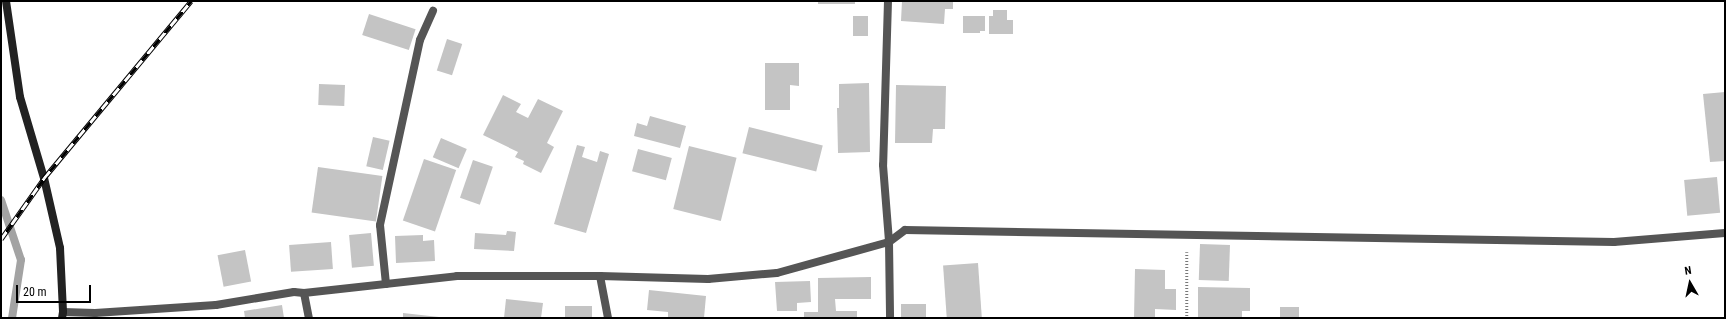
<!DOCTYPE html>
<style>
body{margin:0}
#map{position:relative;width:1726px;height:319px;overflow:hidden;background:#fff;font-family:"Roboto Condensed",sans-serif}
div>[style]{position:absolute}
.stream>*{height:8px;margin:-4px;padding:0 4px;transform-origin:4px;border-radius:4px;background:#a3a3a3}
.building>*{inset:0;background:#c4c4c4;transform-origin:0 0}
.path>*{height:2.5px;margin-top:-1.25px;transform-origin:0;background:repeating-linear-gradient(90deg,#777 0 1px,transparent 0 3px)}
.lane>*{height:8px;margin:-4px;padding:0 4px;transform-origin:4px;border-radius:4px;background:#555}
.street>*{height:8px;margin:-4px;padding:0 4px;transform-origin:4px;border-radius:4px;background:#555}
.secondary>*{height:8px;margin:-4px;padding:0 4px;transform-origin:4px;border-radius:4px;background:#222}
.rail>*{height:4.5px;margin-top:-2.25px;transform-origin:0;background:repeating-linear-gradient(90deg,#fff 0 9px,#000 0 18px);box-sizing:border-box;border-block:1px solid #000}
span{translate:-50% -50%;white-space:nowrap;text-align:center;line-height:1.15;-webkit-text-stroke:4px #fff;paint-order:stroke}
.frame{position:absolute;inset:0;border:2px solid #000;pointer-events:none}
.north{position:absolute;left:1670px;top:263px;width:40px;height:40px;-webkit-text-stroke:3px #fff;paint-order:stroke;rotate:351deg;font-size:11px;font-weight:700;line-height:16px;text-align:center;color:#000}
.north::after{content:'';display:block;margin:auto;width:14px;height:18px;background:#000;clip-path:polygon(50% 0,100% 100%,50% 72%,0 100%)}
.scale{position:absolute;left:16px;top:285px;width:75px;height:18px;box-sizing:border-box;border:2px solid #000;border-top:0;padding-left:5px;font-size:12px;line-height:14px;white-space:nowrap;color:#000;-webkit-text-stroke:3px #fff;paint-order:stroke}
</style>
<div id="map">
<div class="stream">
<i style="left:1px;top:200px;width:63px;rotate:71.6deg"></i>
<i style="left:21px;top:260px;width:59px;rotate:98.8deg"></i>
</div>
<div class="building">
<i style="left:818px;top:1px;width:37px;height:3px"></i>
<i style="clip-path:polygon(902px 1px,953px 1px,953px 9px,945px 9px,944px 24px,901px 21px)"></i>
<i style="clip-path:polygon(993px 10px,1007px 10px,1007px 20px,1013px 20px,1013px 34px,989px 34px,989px 16px,993px 16px)"></i>
<i style="left:369px;top:14px;width:49px;height:22px;rotate:18deg"></i>
<i style="left:853px;top:16px;width:15px;height:20px"></i>
<i style="clip-path:polygon(963px 16px,985px 16px,985px 31px,980px 31px,980px 33px,963px 33px)"></i>
<i style="left:447px;top:39px;width:16px;height:33px;rotate:18deg"></i>
<i style="clip-path:polygon(765px 63px,799px 63px,799px 86px,790px 85px,790px 110px,765px 110px)"></i>
<i style="clip-path:polygon(869px 83px,870px 152px,838px 153px,837px 108px,839px 108px,839px 84px)"></i>
<i style="left:319px;top:84px;width:26px;height:21px;rotate:2deg"></i>
<i style="clip-path:polygon(896px 85px,946px 86px,945px 129px,933px 129px,932px 143px,895px 143px)"></i>
<i style="clip-path:polygon(1725px 92px,1725px 161px,1710px 162px,1703px 94px)"></i>
<i style="clip-path:polygon(503px 95px,521px 104px,516px 112px,528px 118px,538px 99px,563px 111px,547px 143px,554px 147px,541px 173px,523px 164px,524px 161px,515px 157px,518px 152px,483px 135px)"></i>
<i style="clip-path:polygon(650px 116px,686px 126px,680px 148px,634px 136px,637px 123px,647px 126px)"></i>
<i style="left:749px;top:127px;width:76px;height:27px;rotate:14deg"></i>
<i style="left:373px;top:137px;width:17px;height:30px;rotate:13deg"></i>
<i style="left:441px;top:138px;width:28px;height:21px;rotate:23deg"></i>
<i style="clip-path:polygon(577px 145px,585px 147px,582px 157px,597px 162px,600px 151px,609px 154px,586px 233px,554px 224px)"></i>
<i style="left:689px;top:146px;width:49px;height:65px;rotate:14deg"></i>
<i style="left:638px;top:149px;width:35px;height:23px;rotate:15deg"></i>
<i style="left:424px;top:159px;width:34px;height:65px;rotate:19deg"></i>
<i style="left:473px;top:160px;width:21px;height:40px;rotate:19deg"></i>
<i style="left:318px;top:167px;width:65px;height:46px;rotate:8deg"></i>
<i style="left:1717px;top:177px;width:36px;height:33px;rotate:85deg"></i>
<i style="clip-path:polygon(507px 231px,516px 232px,514px 251px,474px 249px,475px 233px,506px 235px)"></i>
<i style="left:371px;top:233px;width:33px;height:22px;rotate:85deg"></i>
<i style="clip-path:polygon(423px 235px,423px 241px,434px 240px,435px 261px,396px 263px,395px 236px)"></i>
<i style="left:331px;top:242px;width:27px;height:42px;rotate:86deg"></i>
<i style="left:1230px;top:245px;width:36px;height:30px;rotate:92deg"></i>
<i style="left:245px;top:250px;width:32px;height:28px;rotate:79deg"></i>
<i style="left:978px;top:263px;width:55px;height:35px;rotate:86deg"></i>
<i style="clip-path:polygon(1135px 269px,1165px 270px,1165px 289px,1176px 289px,1176px 310px,1155px 309px,1155px 318px,1134px 318px)"></i>
<i style="clip-path:polygon(871px 277px,871px 299px,835px 299px,836px 311px,857px 311px,857px 318px,804px 318px,804px 312px,818px 312px,818px 278px)"></i>
<i style="clip-path:polygon(810px 281px,811px 302px,797px 303px,797px 311px,777px 311px,775px 282px)"></i>
<i style="clip-path:polygon(1198px 287px,1250px 288px,1250px 311px,1242px 311px,1242px 318px,1198px 318px)"></i>
<i style="clip-path:polygon(649px 290px,706px 296px,704px 318px,668px 318px,668px 312px,647px 310px)"></i>
<i style="clip-path:polygon(506px 299px,543px 303px,541px 318px,504px 318px)"></i>
<i style="left:901px;top:304px;width:25px;height:14px"></i>
<i style="clip-path:polygon(282px 305px,284px 318px,245px 318px,244px 311px)"></i>
<i style="left:565px;top:306px;width:27px;height:12px"></i>
<i style="left:1280px;top:307px;width:19px;height:11px"></i>
<i style="clip-path:polygon(403px 313px,439px 317px,439px 318px,403px 318px)"></i>
</div>
<div class="path">
<i style="left:1187px;top:252px;width:66px;rotate:90deg"></i>
</div>
<div class="lane">
<i style="left:386px;top:284px;width:59px;rotate:-95.8deg"></i>
<i style="left:380px;top:225px;width:189px;rotate:-77.8deg"></i>
<i style="left:420px;top:40px;width:32px;rotate:-66deg"></i>
<i style="left:304px;top:293px;width:25px;rotate:79deg"></i>
</div>
<div class="street">
<i style="left:888px;top:1px;width:164px;rotate:91.7deg"></i>
<i style="left:883px;top:165px;width:77px;rotate:85.5deg"></i>
<i style="left:889px;top:242px;width:76px;rotate:89.2deg"></i>
<i style="left:600px;top:276px;width:43px;rotate:79.2deg"></i>
<i style="left:63px;top:312px;width:32px;rotate:2deg"></i>
<i style="left:95px;top:313px;width:121px;rotate:-3.8deg"></i>
<i style="left:216px;top:305px;width:79px;rotate:-9.5deg"></i>
<i style="left:294px;top:292px;width:10px;rotate:6deg"></i>
<i style="left:304px;top:293px;width:154px;rotate:-6.3deg"></i>
<i style="left:457px;top:276px;width:143px"></i>
<i style="left:600px;top:276px;width:108px;rotate:1.6deg"></i>
<i style="left:708px;top:279px;width:69px;rotate:-5deg"></i>
<i style="left:777px;top:273px;width:116px;rotate:-15.5deg"></i>
<i style="left:889px;top:242px;width:20px;rotate:-37deg"></i>
<i style="left:905px;top:230px;width:709px;rotate:0.97deg"></i>
<i style="left:1614px;top:242px;width:111px;rotate:-4.6deg"></i>
</div>
<div class="secondary">
<i style="left:6px;top:1px;width:97px;rotate:81.7deg"></i>
<i style="left:20px;top:97px;width:84px;rotate:73.5deg"></i>
<i style="left:44px;top:178px;width:72px;rotate:77.1deg"></i>
<i style="left:60px;top:248px;width:64px;rotate:87.3deg"></i>
<i style="left:63px;top:312px;width:6px;rotate:99deg"></i>
</div>
<div class="rail">
<i style="left:1px;top:239px;width:75px;rotate:-54.8deg"></i>
<i style="left:44px;top:178px;width:230px;rotate:-50.3deg"></i>
</div>
<div class="frame"></div>
<div class="north">N</div>
<div class="scale">20 m</div>
</div>
